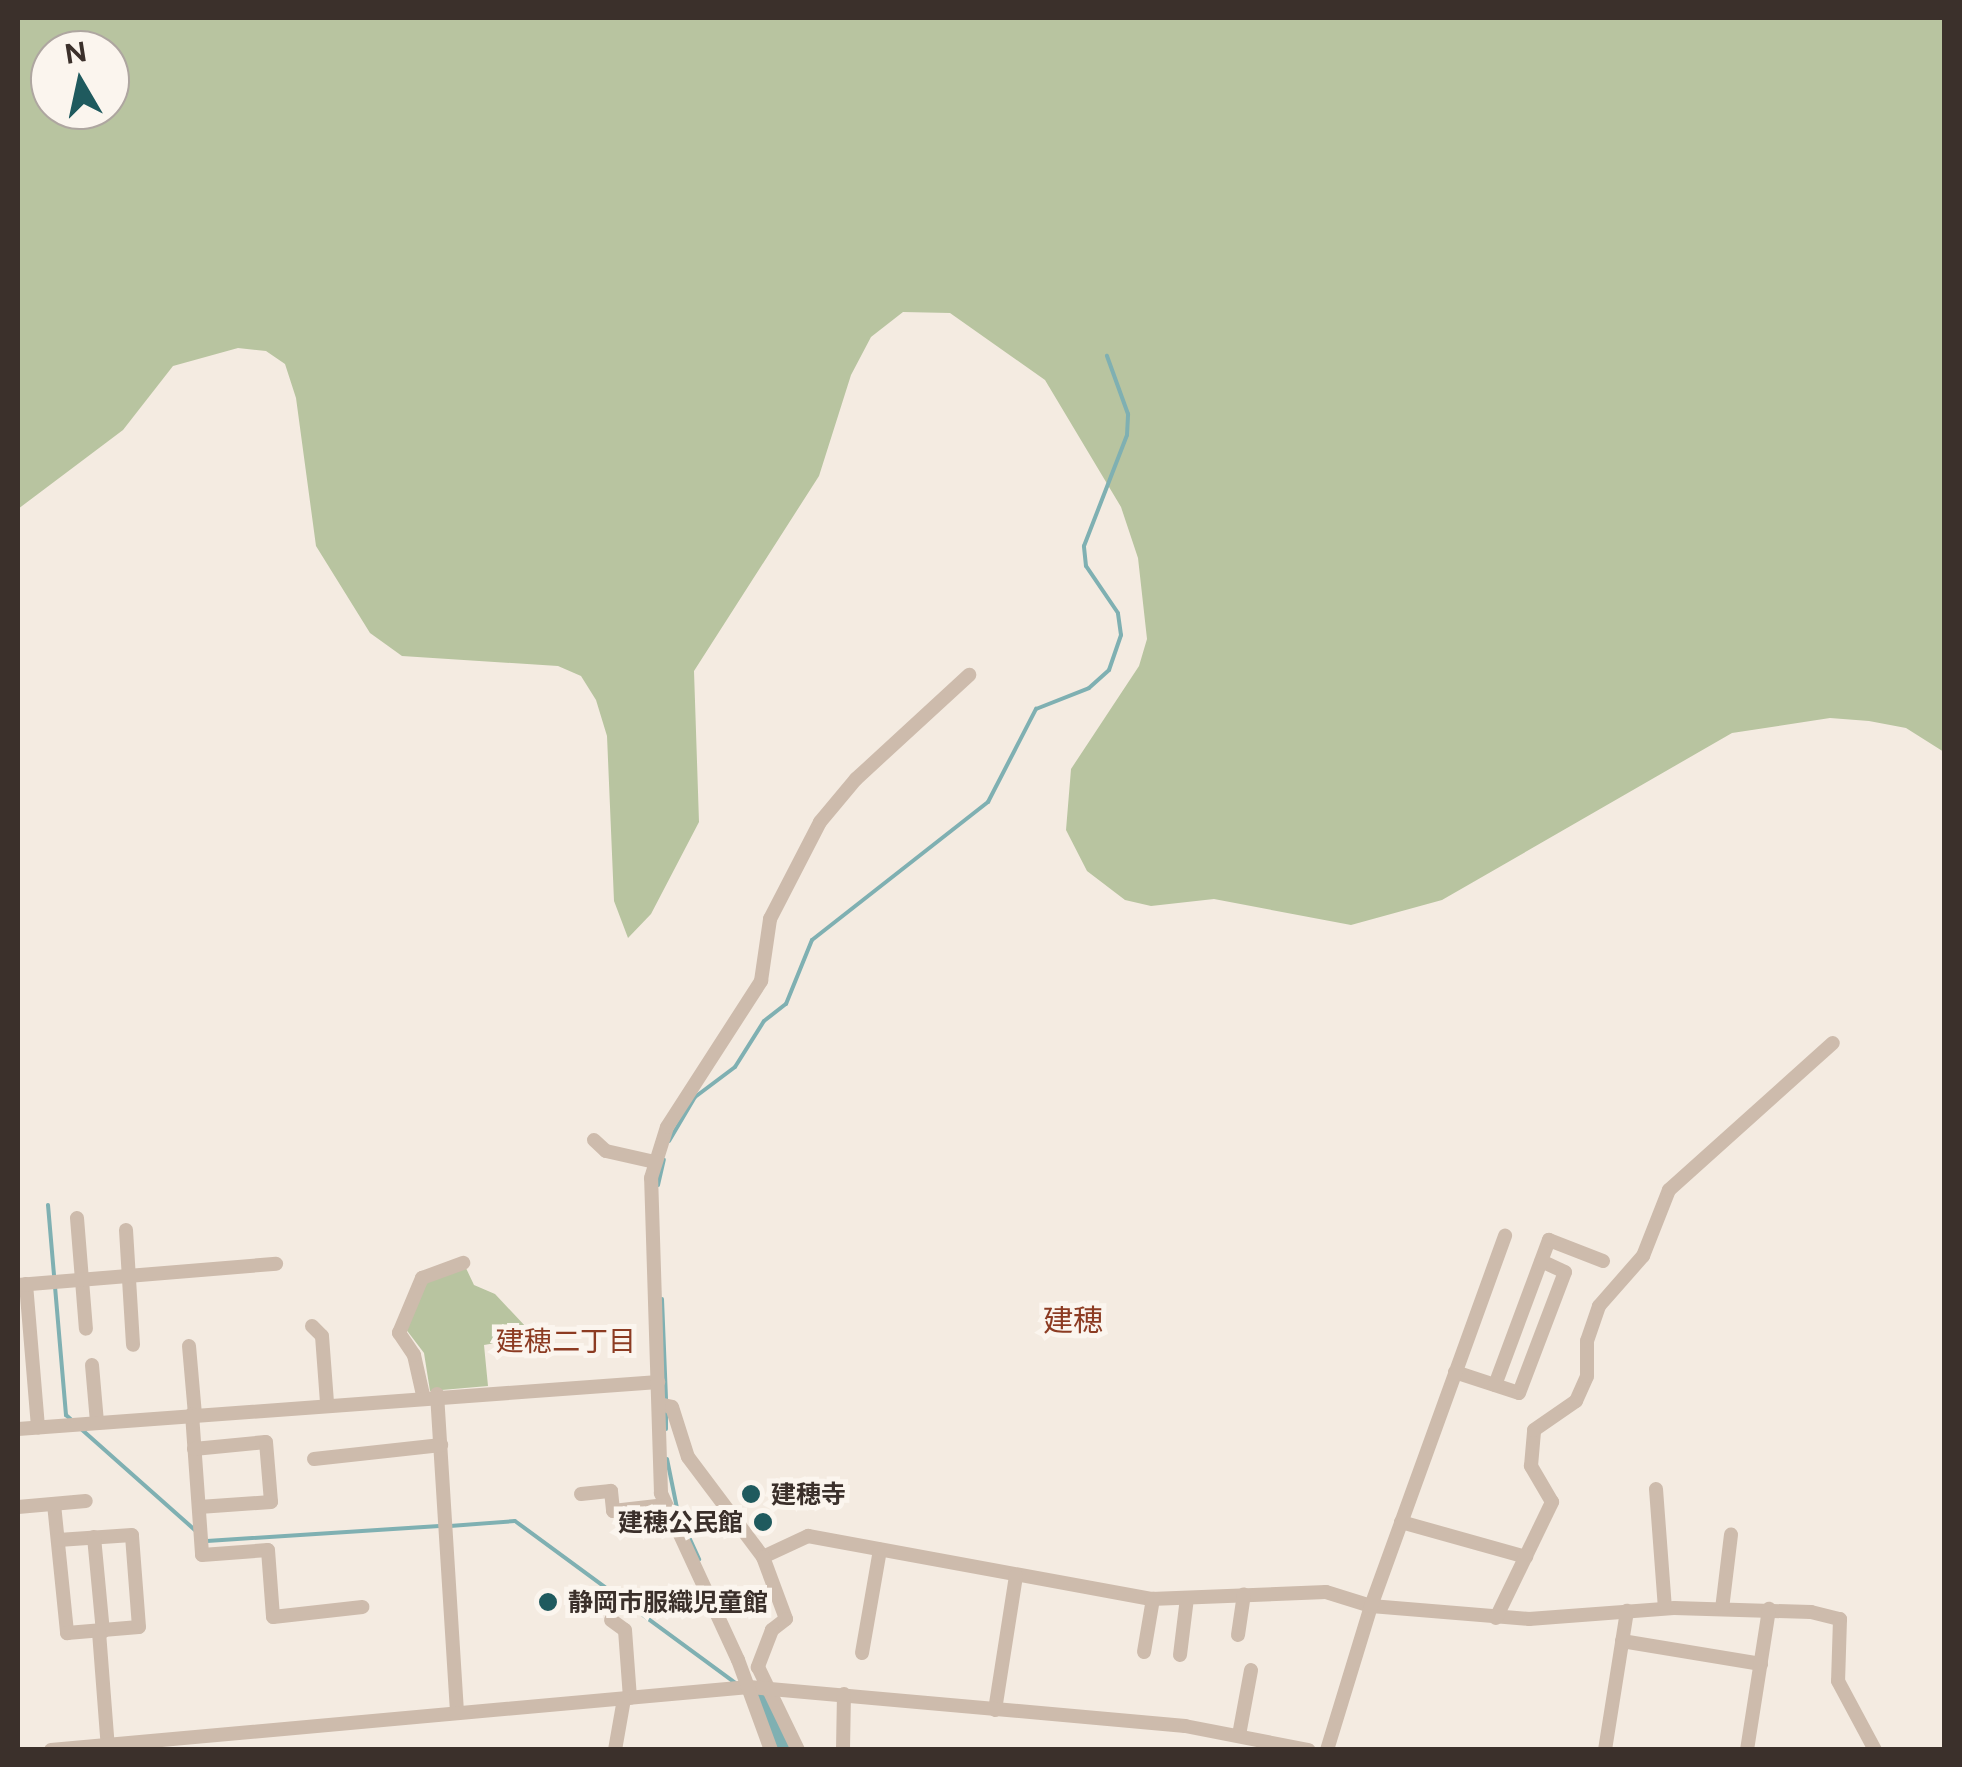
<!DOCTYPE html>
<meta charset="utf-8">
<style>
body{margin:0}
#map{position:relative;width:1962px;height:1767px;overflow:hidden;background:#f4ebe1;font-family:Figtree,"Noto Sans JP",sans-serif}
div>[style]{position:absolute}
.green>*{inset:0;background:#b8c4a0}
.stream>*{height:4px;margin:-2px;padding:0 2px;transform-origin:2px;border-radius:2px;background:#7fb0b2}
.river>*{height:22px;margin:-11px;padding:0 11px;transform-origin:11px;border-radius:11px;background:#7fb0b2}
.street>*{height:14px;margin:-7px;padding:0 7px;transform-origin:7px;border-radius:7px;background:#cdbbac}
.dots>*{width:28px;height:28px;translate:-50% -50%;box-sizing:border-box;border:5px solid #fbf5ee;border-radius:50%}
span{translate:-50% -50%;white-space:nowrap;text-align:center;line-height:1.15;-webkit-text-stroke:10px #fbf5ee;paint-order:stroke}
.poi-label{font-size:25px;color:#3b302b;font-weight:700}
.left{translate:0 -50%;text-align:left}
.right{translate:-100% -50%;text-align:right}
.neighbourhood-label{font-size:28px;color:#8c3b22}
.quarter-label{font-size:30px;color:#8c3b22}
.frame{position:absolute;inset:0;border:20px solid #3b302b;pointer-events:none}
.north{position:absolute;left:30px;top:30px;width:100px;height:100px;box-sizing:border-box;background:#fbf5ee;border:2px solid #aea6a0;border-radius:50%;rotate:351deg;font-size:28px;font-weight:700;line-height:40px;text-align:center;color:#3b302b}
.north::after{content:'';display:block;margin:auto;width:35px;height:45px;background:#1f5a5e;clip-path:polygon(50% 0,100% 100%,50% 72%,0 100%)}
</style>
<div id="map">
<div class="green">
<i style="clip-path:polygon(evenodd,18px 18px,1944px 18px,1944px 752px,1906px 728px,1869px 721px,1830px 718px,1732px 733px,1442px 900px,1351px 925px,1214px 899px,1151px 906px,1125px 900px,1087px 871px,1066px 830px,1071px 769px,1139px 666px,1147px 639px,1138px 558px,1121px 507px,1045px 380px,950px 313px,903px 312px,871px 337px,851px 375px,819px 476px,694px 671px,699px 822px,651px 914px,628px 938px,614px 901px,607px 736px,596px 700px,581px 676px,558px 666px,402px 656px,370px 633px,316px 546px,296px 398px,285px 364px,266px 351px,238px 348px,173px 366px,123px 430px,18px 509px,18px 18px,50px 50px,110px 50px,110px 110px,50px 110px,50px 50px)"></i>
<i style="clip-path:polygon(465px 1266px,474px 1285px,495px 1294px,527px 1328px,525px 1338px,484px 1345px,488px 1386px,430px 1391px,424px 1353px,405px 1328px,425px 1279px)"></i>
</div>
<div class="stream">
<i style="left:669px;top:1141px;width:51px;rotate:-59.4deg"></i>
<i style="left:695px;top:1097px;width:50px;rotate:-36.9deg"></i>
<i style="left:735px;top:1067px;width:54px;rotate:-57.8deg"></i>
<i style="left:764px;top:1021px;width:28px;rotate:-38deg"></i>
<i style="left:786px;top:1004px;width:69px;rotate:-67.9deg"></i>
<i style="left:812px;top:940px;width:224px;rotate:-38.1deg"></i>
<i style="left:988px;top:802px;width:105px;rotate:-62.7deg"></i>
<i style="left:1036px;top:709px;width:57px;rotate:-21.6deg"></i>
<i style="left:1089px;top:688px;width:27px;rotate:-42deg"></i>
<i style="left:1109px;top:670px;width:37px;rotate:-71deg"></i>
<i style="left:1121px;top:635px;width:22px;rotate:-98deg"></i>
<i style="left:1118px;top:613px;width:57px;rotate:-124.2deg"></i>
<i style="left:1086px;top:566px;width:20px;rotate:-96deg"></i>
<i style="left:1084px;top:546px;width:119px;rotate:-68.8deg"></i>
<i style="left:1127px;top:435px;width:21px;rotate:-87deg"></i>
<i style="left:1128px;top:414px;width:62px;rotate:-109.9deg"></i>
<i style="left:658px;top:1185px;width:26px;rotate:-77deg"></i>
<i style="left:48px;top:1205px;width:211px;rotate:85.1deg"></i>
<i style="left:66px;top:1415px;width:9px;rotate:41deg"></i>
<i style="left:662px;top:1299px;width:100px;rotate:87.7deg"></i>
<i style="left:80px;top:1428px;width:155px;rotate:41.6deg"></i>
<i style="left:666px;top:1429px;width:20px;rotate:-90deg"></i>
<i style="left:667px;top:1459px;width:55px;rotate:78.5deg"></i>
<i style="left:678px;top:1513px;width:51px;rotate:65.5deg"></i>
<i style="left:450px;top:1526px;width:65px;rotate:-4.4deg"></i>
<i style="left:515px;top:1521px;width:275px;rotate:36.3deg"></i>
<i style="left:207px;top:1541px;width:233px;rotate:-3.7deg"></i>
<i style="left:757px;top:1691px;width:12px;rotate:66deg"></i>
</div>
<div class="river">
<i style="left:762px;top:1702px;width:54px;rotate:62.5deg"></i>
</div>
<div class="street">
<i style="left:594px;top:1140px;width:16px;rotate:43deg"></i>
<i style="left:606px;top:1151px;width:50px;rotate:12.7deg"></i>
<i style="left:77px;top:1218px;width:111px;rotate:85.4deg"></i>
<i style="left:126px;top:1230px;width:115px;rotate:86.5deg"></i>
<i style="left:26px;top:1284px;width:144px;rotate:85.2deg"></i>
<i style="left:18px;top:1285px;width:259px;rotate:-4.7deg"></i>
<i style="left:312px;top:1326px;width:14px;rotate:45deg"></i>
<i style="left:322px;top:1336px;width:67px;rotate:85.7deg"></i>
<i style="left:189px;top:1346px;width:68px;rotate:85deg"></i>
<i style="left:92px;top:1365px;width:57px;rotate:85deg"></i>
<i style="left:1455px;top:1372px;width:67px;rotate:18.2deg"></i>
<i style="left:1519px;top:1393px;width:129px;rotate:-69.2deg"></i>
<i style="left:1565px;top:1272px;width:26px;rotate:-155deg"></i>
<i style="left:1495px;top:1385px;width:155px;rotate:-69.6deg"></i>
<i style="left:1549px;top:1240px;width:58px;rotate:21.3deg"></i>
<i style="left:437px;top:1394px;width:319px;rotate:86.4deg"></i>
<i style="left:423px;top:1395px;width:41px;rotate:-102.7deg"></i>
<i style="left:414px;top:1355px;width:27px;rotate:-124deg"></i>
<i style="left:399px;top:1333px;width:60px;rotate:-67.3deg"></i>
<i style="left:422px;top:1278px;width:44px;rotate:-20.1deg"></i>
<i style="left:659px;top:1404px;width:13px;rotate:13deg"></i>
<i style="left:672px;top:1407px;width:52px;rotate:72.3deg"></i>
<i style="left:688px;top:1457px;width:125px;rotate:53.1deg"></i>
<i style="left:763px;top:1557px;width:50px;rotate:-25deg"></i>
<i style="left:808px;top:1536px;width:349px;rotate:10.4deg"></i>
<i style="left:1151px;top:1599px;width:175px;rotate:-2.3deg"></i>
<i style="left:1326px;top:1592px;width:47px;rotate:17.3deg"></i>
<i style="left:1371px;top:1606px;width:159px;rotate:4.7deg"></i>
<i style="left:1529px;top:1619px;width:145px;rotate:-4.3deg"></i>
<i style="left:1674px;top:1608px;width:137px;rotate:1.7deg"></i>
<i style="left:1811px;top:1612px;width:30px;rotate:14deg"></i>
<i style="left:1840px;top:1619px;width:62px;rotate:91.8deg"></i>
<i style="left:1838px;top:1681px;width:78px;rotate:61.8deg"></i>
<i style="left:192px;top:1414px;width:141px;rotate:85.9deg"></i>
<i style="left:202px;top:1555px;width:66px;rotate:-4.3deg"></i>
<i style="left:268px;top:1550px;width:67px;rotate:85.7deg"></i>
<i style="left:273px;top:1617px;width:90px;rotate:-6.4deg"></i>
<i style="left:18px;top:1429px;width:642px;rotate:-4.2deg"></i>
<i style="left:194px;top:1449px;width:72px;rotate:-5.6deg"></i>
<i style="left:266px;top:1442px;width:60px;rotate:85.2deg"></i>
<i style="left:271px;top:1502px;width:72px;rotate:176deg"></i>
<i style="left:314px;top:1459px;width:128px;rotate:-6.3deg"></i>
<i style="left:1656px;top:1489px;width:119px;rotate:85.7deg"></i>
<i style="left:581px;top:1494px;width:30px;rotate:-6deg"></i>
<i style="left:611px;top:1491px;width:20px;rotate:84deg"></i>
<i style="left:613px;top:1511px;width:53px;rotate:-6.5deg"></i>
<i style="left:54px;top:1504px;width:130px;rotate:84.2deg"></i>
<i style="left:67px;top:1633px;width:72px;rotate:-4.8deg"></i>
<i style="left:139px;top:1627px;width:92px;rotate:-94.4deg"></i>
<i style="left:132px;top:1535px;width:74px;rotate:176.1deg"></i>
<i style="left:18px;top:1507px;width:68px;rotate:-5deg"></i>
<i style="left:1401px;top:1522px;width:130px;rotate:15.6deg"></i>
<i style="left:94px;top:1537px;width:95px;rotate:84.6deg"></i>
<i style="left:763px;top:1557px;width:66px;rotate:69.6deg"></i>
<i style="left:786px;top:1619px;width:18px;rotate:142deg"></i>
<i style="left:772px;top:1630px;width:40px;rotate:111deg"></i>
<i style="left:758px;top:1667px;width:92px;rotate:64.3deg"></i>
<i style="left:1722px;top:1609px;width:75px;rotate:-83.1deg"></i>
<i style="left:1496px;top:1618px;width:129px;rotate:-64.2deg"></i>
<i style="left:1552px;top:1502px;width:42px;rotate:-120.3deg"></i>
<i style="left:1531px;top:1466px;width:36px;rotate:-85deg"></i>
<i style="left:1534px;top:1430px;width:51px;rotate:-34.6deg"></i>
<i style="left:1576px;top:1401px;width:27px;rotate:-66deg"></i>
<i style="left:1587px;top:1376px;width:35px;rotate:-90deg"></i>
<i style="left:1587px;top:1341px;width:37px;rotate:-71deg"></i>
<i style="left:1599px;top:1306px;width:67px;rotate:-48.7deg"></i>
<i style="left:1643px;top:1256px;width:71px;rotate:-68.5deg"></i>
<i style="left:1669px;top:1190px;width:220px;rotate:-41.9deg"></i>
<i style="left:611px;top:1620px;width:17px;rotate:36deg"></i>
<i style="left:625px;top:1630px;width:68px;rotate:85.8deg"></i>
<i style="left:99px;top:1632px;width:117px;rotate:85.6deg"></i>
<i style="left:1238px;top:1635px;width:41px;rotate:-81.7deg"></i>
<i style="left:1622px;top:1641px;width:141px;rotate:9.4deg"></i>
<i style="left:1144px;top:1652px;width:54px;rotate:-80.4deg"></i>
<i style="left:862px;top:1653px;width:105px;rotate:-80.1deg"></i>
<i style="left:1180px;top:1655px;width:57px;rotate:-83deg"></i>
<i style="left:995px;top:1710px;width:136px;rotate:-81.1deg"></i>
<i style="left:1239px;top:1735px;width:66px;rotate:-79.5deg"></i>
<i style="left:51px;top:1750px;width:701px;rotate:-5.16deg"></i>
<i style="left:749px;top:1687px;width:438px;rotate:5.1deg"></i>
<i style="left:1185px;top:1726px;width:126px;rotate:11deg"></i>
<i style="left:615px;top:1750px;width:52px;rotate:-80deg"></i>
<i style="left:771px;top:1750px;width:96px;rotate:-110.1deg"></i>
<i style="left:738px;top:1660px;width:184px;rotate:-114.8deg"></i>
<i style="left:661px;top:1493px;width:315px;rotate:-91.8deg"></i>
<i style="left:651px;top:1178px;width:53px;rotate:-72.6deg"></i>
<i style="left:667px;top:1127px;width:174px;rotate:-57.2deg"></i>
<i style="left:761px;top:981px;width:63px;rotate:-81.7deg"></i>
<i style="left:770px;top:919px;width:109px;rotate:-62.7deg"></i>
<i style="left:820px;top:822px;width:56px;rotate:-50.1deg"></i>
<i style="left:856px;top:779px;width:154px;rotate:-42.6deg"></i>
<i style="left:843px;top:1750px;width:56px;rotate:-89deg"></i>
<i style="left:1327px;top:1750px;width:151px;rotate:-73deg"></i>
<i style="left:1371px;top:1606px;width:394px;rotate:-70.1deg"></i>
<i style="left:1605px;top:1750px;width:141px;rotate:-81deg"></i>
<i style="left:1747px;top:1750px;width:143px;rotate:-81.1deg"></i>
</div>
<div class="dots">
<i style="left:751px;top:1494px;background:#1f5a5e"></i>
<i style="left:763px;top:1522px;background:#1f5a5e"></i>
<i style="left:548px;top:1602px;background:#1f5a5e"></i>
</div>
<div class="poi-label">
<span class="left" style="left:771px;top:1494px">建穂寺</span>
<span class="right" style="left:743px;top:1522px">建穂公民館</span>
<span class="left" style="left:568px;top:1602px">静岡市服織児童館</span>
</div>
<div class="neighbourhood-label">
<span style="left:566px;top:1341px">建穂二丁目</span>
</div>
<div class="quarter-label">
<span style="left:1073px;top:1321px">建穂</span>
</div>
<div class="frame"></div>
<div class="north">N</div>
</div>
